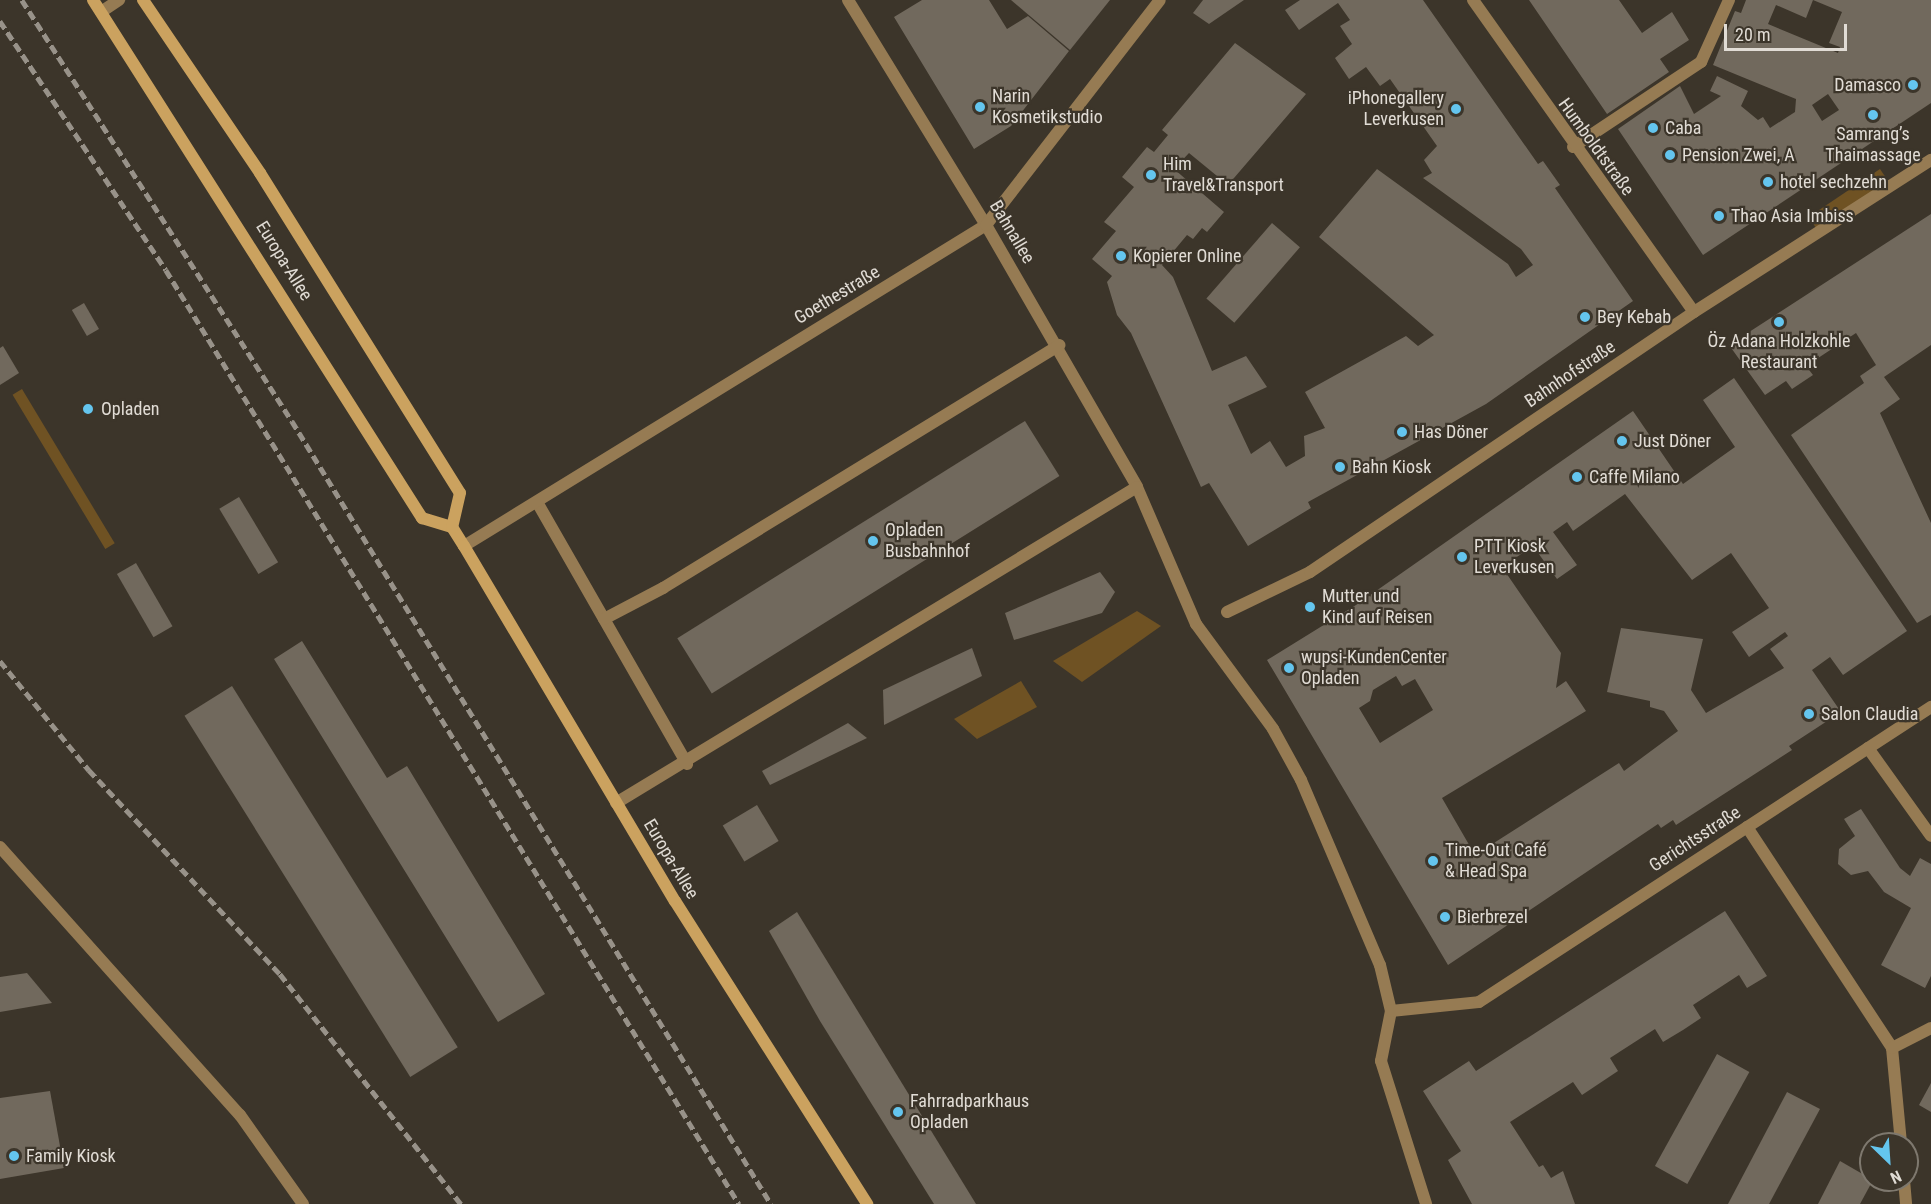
<!DOCTYPE html>
<meta charset="utf-8">
<style>
body{margin:0}
#map{position:relative;width:1931px;height:1204px;overflow:hidden;background:#3c352a;font-family:"Roboto Condensed",sans-serif}
div>[style]{position:absolute}
.green>*{inset:0;background:#6f5223;transform-origin:0 0}
.building>*{inset:0;background:#71695d;transform-origin:0 0}
.service>*{height:12px;margin:-6px;padding:0 6px;transform-origin:6px;border-radius:6px;background:#967b53}
.pedestrian>*{height:12px;margin:-6px;padding:0 6px;transform-origin:6px;border-radius:6px;background:#967b53}
.minor>*{height:12px;margin:-6px;padding:0 6px;transform-origin:6px;border-radius:6px;background:#967b53}
.tertiary>*{height:12px;margin:-6px;padding:0 6px;transform-origin:6px;border-radius:6px;background:#967b53}
.secondary>*{height:12px;margin:-6px;padding:0 6px;transform-origin:6px;border-radius:6px;background:#cba25f}
.rail>*{height:4.5px;margin-top:-2.25px;transform-origin:0;background:repeating-linear-gradient(90deg,#989289 0 9px,transparent 0 13.5px)}
.dots>*{width:16px;height:16px;translate:-50% -50%;box-sizing:border-box;border:3px solid #3c352a;border-radius:50%}
span{translate:-50% -50%;white-space:nowrap;text-align:center;line-height:1.15;-webkit-text-stroke:4.5px #3c352a;paint-order:stroke}
.poi-label{font-size:18px;color:#e1dcd5}
.right{translate:-100% -50%;text-align:right}
.left{translate:0 -50%;text-align:left}
.street-label{font-size:18px;color:#e1dcd5}
.north{position:absolute;left:1859px;top:1132px;width:60px;height:60px;box-sizing:border-box;background:#3c352a;border:2px solid #7e786e;border-radius:50%;rotate:155deg;font-size:16px;font-weight:700;line-height:24px;text-align:center;color:#e1dcd5}
.north::after{content:'';display:block;margin:auto;width:21px;height:27px;background:#64c5ee;clip-path:polygon(50% 0,100% 100%,50% 72%,0 100%)}
.scale{position:absolute;left:1724px;top:24px;width:123px;height:27px;box-sizing:border-box;border:3px solid #e1dcd5;border-top:0;padding-left:8px;font-size:18px;line-height:21px;white-space:nowrap;color:#e1dcd5;-webkit-text-stroke:4px #3c352a;paint-order:stroke}
</style>
<div id="map">
<div class="green">
<i style="left:1880px;top:169px;width:22px;height:86px;rotate:56deg"></i>
<i style="left:22px;top:389px;width:180px;height:11px;rotate:59deg"></i>
<i style="clip-path:polygon(1137px 611px,1161px 626px,1082px 682px,1053px 661px)"></i>
<i style="clip-path:polygon(1021px 681px,1037px 707px,977px 739px,954px 719px)"></i>
</div>
<div class="building">
<i style="clip-path:polygon(922px 0,989px 0,1007px 29px,1028px 16px,1069px 51px,1011px 126px,974px 149px,894px 17px)"></i>
<i style="clip-path:polygon(1011px 0,1110px 0,1070px 50px)"></i>
<i style="clip-path:polygon(1203px 0,1244px 0,1209px 24px,1193px 13px)"></i>
<i style="clip-path:polygon(1300px 0,1423px 0,1538px 164px,1543px 161px,1560px 185px,1555px 188px,1633px 301px,1486px 404px,1308px 502px,1311px 508px,1248px 546px,1209px 483px,1201px 487px,1131px 333px,1117px 315px,1107px 282px,1112px 276px,1092px 259px,1116px 231px,1104px 222px,1134px 187px,1122px 177px,1147px 147px,1154px 152px,1168px 135px,1162px 130px,1235px 43px,1306px 94px,1228px 185px,1189px 153px,1174px 169px,1224px 212px,1207px 232px,1202px 228px,1193px 239px,1187px 235px,1162px 265px,1173px 277px,1212px 371px,1246px 356px,1267px 387px,1228px 405px,1251px 454px,1270px 441px,1286px 467px,1305px 456px,1304px 436px,1325px 428px,1305px 392px,1406px 336px,1418px 346px,1434px 335px,1319px 237px,1377px 169px,1508px 264px,1516px 277px,1533px 265px,1521px 249px,1423px 178px,1432px 173px,1424px 160px,1437px 146px,1390px 79px,1380px 86px,1366px 67px,1349px 79px,1335px 58px,1352px 44px,1340px 26px,1350px 20px,1338px 3px,1299px 30px,1285px 10px)"></i>
<i style="clip-path:polygon(1529px 0,1619px 0,1642px 33px,1672px 12px,1689px 40px,1660px 59px,1669px 72px,1607px 114px)"></i>
<i style="clip-path:polygon(evenodd,1746px 0,1813px 0,1806px 18px,1776px 5px,1768px 24px,1838px 53px,1840px 47px,1829px 43px,1842px 12px,1813px 0,1931px 0,1931px 103px,1703px 255px,1618px 129px,1680px 86px,1694px 114px,1721px 96px,1710px 91px,1717px 76px,1748px 91px,1741px 106px,1758px 120px,1763px 117px,1770px 128px,1795px 112px,1796px 99px,1713px 65px,1735px 11px,1741px 13px,1746px 0,1828px 94px,1839px 110px,1822px 121px,1812px 105px,1828px 94px)"></i>
<i style="clip-path:polygon(1931px 214px,1931px 345px,1884px 377px,1900px 399px,1880px 413px,1931px 523px,1931px 615px,1917px 623px,1791px 435px,1864px 383px,1860px 376px,1876px 365px,1856px 333px,1806px 366px,1813px 375px,1792px 389px,1786px 381px,1765px 395px,1729px 345px)"></i>
<i style="left:1272px;top:223px;width:37px;height:100px;rotate:41deg"></i>
<i style="left:84px;top:303px;width:30px;height:14px;rotate:60deg"></i>
<i style="clip-path:polygon(3px 346px,19px 373px,0 385px,0 348px)"></i>
<i style="clip-path:polygon(evenodd,1734px 378px,1907px 631px,1843px 675px,1830px 657px,1812px 670px,1841px 712px,1789px 746px,1792px 750px,1676px 825px,1673px 820px,1661px 828px,1658px 824px,1448px 965px,1267px 660px,1356px 605px,1633px 411px,1683px 484px,1735px 447px,1703px 400px,1734px 378px,1625px 494px,1692px 580px,1731px 553px,1769px 608px,1732px 632px,1749px 657px,1785px 632px,1788px 636px,1770px 649px,1784px 668px,1706px 713px,1691px 690px,1703px 639px,1621px 628px,1607px 692px,1650px 701px,1650px 707px,1664px 711px,1678px 731px,1624px 771px,1619px 763px,1475px 855px,1442px 798px,1586px 711px,1566px 681px,1556px 688px,1561px 653px,1502px 567px,1533px 546px,1557px 579px,1577px 565px,1553px 532px,1567px 522px,1573px 531px,1625px 494px,1734px 378px,1396px 676px,1402px 686px,1415px 679px,1433px 710px,1380px 743px,1359px 708px,1370px 701px,1373px 690px,1396px 676px)"></i>
<i style="left:1025px;top:421px;width:65px;height:410px;rotate:58deg"></i>
<i style="left:239px;top:497px;width:76px;height:23px;rotate:59deg"></i>
<i style="left:136px;top:563px;width:73px;height:22px;rotate:60deg"></i>
<i style="clip-path:polygon(1100px 572px,1115px 592px,1102px 613px,1014px 640px,1005px 613px)"></i>
<i style="clip-path:polygon(302px 641px,387px 778px,407px 766px,545px 994px,498px 1022px,274px 659px)"></i>
<i style="clip-path:polygon(972px 648px,982px 676px,884px 725px,883px 690px)"></i>
<i style="left:232px;top:686px;width:426px;height:56px;rotate:58deg"></i>
<i style="clip-path:polygon(848px 723px,867px 738px,770px 785px,762px 771px)"></i>
<i style="left:757px;top:805px;width:42px;height:40px;rotate:59deg"></i>
<i style="clip-path:polygon(1861px 809px,1900px 868px,1910px 876px,1920px 858px,1931px 864px,1931px 976px,1925px 988px,1881px 965px,1911px 908px,1884px 892px,1868px 871px,1851px 875px,1838px 864px,1839px 849px,1855px 836px,1844px 819px)"></i>
<i style="clip-path:polygon(1725px 911px,1767px 976px,1747px 988px,1739px 975px,1693px 1005px,1701px 1018px,1683px 1030px,1663px 1042px,1655px 1029px,1610px 1058px,1618px 1071px,1582px 1095px,1573px 1082px,1510px 1122px,1539px 1167px,1543px 1165px,1551px 1178px,1563px 1171px,1575px 1204px,1472px 1204px,1448px 1160px,1461px 1151px,1423px 1091px,1469px 1061px,1476px 1071px)"></i>
<i style="clip-path:polygon(797px 912px,976px 1204px,934px 1204px,820px 1021px,769px 931px)"></i>
<i style="clip-path:polygon(27px 973px,52px 1003px,0 1012px,0 977px)"></i>
<i style="left:1717px;top:1054px;width:37px;height:128px;rotate:29deg"></i>
<i style="clip-path:polygon(1931px 1083px,1931px 1112px,1919px 1105px)"></i>
<i style="clip-path:polygon(50px 1091px,64px 1168px,0 1179px,0 1098px)"></i>
<i style="clip-path:polygon(1787px 1092px,1820px 1109px,1769px 1204px,1728px 1204px)"></i>
<i style="clip-path:polygon(1840px 1161px,1873px 1180px,1860px 1204px,1818px 1204px)"></i>
</div>
<div class="service">
<i style="left:101px;top:12px;width:22px;rotate:-34deg"></i>
<i style="left:1573px;top:147px;width:154px;rotate:-33.6deg"></i>
<i style="left:1701px;top:62px;width:68px;rotate:-65.7deg"></i>
<i style="left:986px;top:225px;width:302px;rotate:60deg"></i>
<i style="left:1137px;top:487px;width:149px;rotate:66.7deg"></i>
<i style="left:1196px;top:624px;width:130px;rotate:53.7deg"></i>
<i style="left:1273px;top:729px;width:58px;rotate:61.2deg"></i>
<i style="left:1301px;top:780px;width:201px;rotate:66.9deg"></i>
<i style="left:1380px;top:965px;width:47px;rotate:76.6deg"></i>
<i style="left:1391px;top:1011px;width:51px;rotate:101.3deg"></i>
<i style="left:1381px;top:1061px;width:150px;rotate:72.5deg"></i>
<i style="left:537px;top:502px;width:302px;rotate:60.2deg"></i>
<i style="left:604px;top:619px;width:67px;rotate:-27.7deg"></i>
<i style="left:663px;top:588px;width:465px;rotate:-31.5deg"></i>
<i style="left:1868px;top:748px;width:108px;rotate:54.4deg"></i>
<i style="left:616px;top:803px;width:609px;rotate:-31.24deg"></i>
<i style="left:1747px;top:827px;width:264px;rotate:56.7deg"></i>
<i style="left:1892px;top:1048px;width:96px;rotate:84.6deg"></i>
<i style="left:0;top:847px;width:360px;rotate:48.2deg"></i>
<i style="left:240px;top:1115px;width:109px;rotate:54.7deg"></i>
<i style="left:1391px;top:1011px;width:88px;rotate:-5.8deg"></i>
<i style="left:1892px;top:1048px;width:44px;rotate:-27.1deg"></i>
<i style="left:1904px;top:1180px;width:24px;rotate:85deg"></i>
</div>
<div class="pedestrian">
<i style="left:1227px;top:612px;width:92px;rotate:-25.7deg"></i>
<i style="left:1310px;top:572px;width:464px;rotate:-34.1deg"></i>
<i style="left:1694px;top:312px;width:282px;rotate:-32.7deg"></i>
</div>
<div class="minor">
<i style="left:1473px;top:0;width:382px;rotate:54.7deg"></i>
<i style="left:1479px;top:1002px;width:540px;rotate:-33.13deg"></i>
</div>
<div class="tertiary">
<i style="left:848px;top:0;width:264px;rotate:58.5deg"></i>
<i style="left:464px;top:546px;width:613px;rotate:-31.59deg"></i>
<i style="left:986px;top:225px;width:284px;rotate:-52.3deg"></i>
</div>
<div class="secondary">
<i style="left:93px;top:0;width:614px;rotate:57.58deg"></i>
<i style="left:422px;top:518px;width:31px;rotate:17deg"></i>
<i style="left:452px;top:527px;width:22px;rotate:58deg"></i>
<i style="left:464px;top:546px;width:413px;rotate:59.3deg"></i>
<i style="left:675px;top:901px;width:359px;rotate:57.6deg"></i>
<i style="left:143px;top:0;width:209px;rotate:55.9deg"></i>
<i style="left:260px;top:173px;width:377px;rotate:58deg"></i>
<i style="left:460px;top:493px;width:35px;rotate:103deg"></i>
</div>
<div class="rail">
<i style="left:22px;top:0;width:500px;rotate:57.33deg"></i>
<i style="left:292px;top:421px;width:918px;rotate:58.54deg"></i>
<i style="left:0;top:21px;width:299px;rotate:56.3deg"></i>
<i style="left:166px;top:270px;width:1096px;rotate:58.47deg"></i>
<i style="left:0;top:661px;width:141px;rotate:50.8deg"></i>
<i style="left:89px;top:770px;width:279px;rotate:46.9deg"></i>
<i style="left:280px;top:974px;width:293px;rotate:51.8deg"></i>
</div>
<div class="dots">
<i style="left:1913px;top:85px;background:#64c5ee"></i>
<i style="left:980px;top:107px;background:#64c5ee"></i>
<i style="left:1456px;top:109px;background:#64c5ee"></i>
<i style="left:1873px;top:115px;background:#64c5ee"></i>
<i style="left:1653px;top:128px;background:#64c5ee"></i>
<i style="left:1670px;top:155px;background:#64c5ee"></i>
<i style="left:1151px;top:175px;background:#64c5ee"></i>
<i style="left:1768px;top:182px;background:#64c5ee"></i>
<i style="left:1719px;top:216px;background:#64c5ee"></i>
<i style="left:1121px;top:256px;background:#64c5ee"></i>
<i style="left:1585px;top:317px;background:#64c5ee"></i>
<i style="left:1779px;top:322px;background:#64c5ee"></i>
<i style="left:88px;top:409px;background:#64c5ee"></i>
<i style="left:1402px;top:432px;background:#64c5ee"></i>
<i style="left:1622px;top:441px;background:#64c5ee"></i>
<i style="left:1340px;top:467px;background:#64c5ee"></i>
<i style="left:1577px;top:477px;background:#64c5ee"></i>
<i style="left:873px;top:541px;background:#64c5ee"></i>
<i style="left:1462px;top:557px;background:#64c5ee"></i>
<i style="left:1310px;top:607px;background:#64c5ee"></i>
<i style="left:1289px;top:668px;background:#64c5ee"></i>
<i style="left:1809px;top:714px;background:#64c5ee"></i>
<i style="left:1433px;top:861px;background:#64c5ee"></i>
<i style="left:1445px;top:917px;background:#64c5ee"></i>
<i style="left:898px;top:1112px;background:#64c5ee"></i>
<i style="left:14px;top:1156px;background:#64c5ee"></i>
</div>
<div class="poi-label">
<span class="right" style="left:1901px;top:85px">Damasco</span>
<span class="left" style="left:992px;top:107px">Narin<br>Kosmetikstudio</span>
<span class="right" style="left:1444px;top:109px">iPhonegallery<br>Leverkusen</span>
<span class="left" style="left:1665px;top:128px">Caba</span>
<span style="left:1873px;top:145px">Samrang’s<br>Thaimassage</span>
<span class="left" style="left:1682px;top:155px">Pension Zwei, A</span>
<span class="left" style="left:1163px;top:175px">Him<br>Travel&amp;Transport</span>
<span class="left" style="left:1780px;top:182px">hotel sechzehn</span>
<span class="left" style="left:1731px;top:216px">Thao Asia Imbiss</span>
<span class="left" style="left:1133px;top:256px">Kopierer Online</span>
<span class="left" style="left:1597px;top:317px">Bey Kebab</span>
<span style="left:1779px;top:352px">Öz Adana Holzkohle<br>Restaurant</span>
<span class="left" style="left:101px;top:409px">Opladen</span>
<span class="left" style="left:1414px;top:432px">Has Döner</span>
<span class="left" style="left:1634px;top:441px">Just Döner</span>
<span class="left" style="left:1352px;top:467px">Bahn Kiosk</span>
<span class="left" style="left:1589px;top:477px">Caffe Milano</span>
<span class="left" style="left:885px;top:541px">Opladen<br>Busbahnhof</span>
<span class="left" style="left:1474px;top:557px">PTT Kiosk<br>Leverkusen</span>
<span class="left" style="left:1322px;top:607px">Mutter und<br>Kind auf Reisen</span>
<span class="left" style="left:1301px;top:668px">wupsi-KundenCenter<br>Opladen</span>
<span class="left" style="left:1821px;top:714px">Salon Claudia</span>
<span class="left" style="left:1445px;top:861px">Time-Out Café<br>&amp; Head Spa</span>
<span class="left" style="left:1457px;top:917px">Bierbrezel</span>
<span class="left" style="left:910px;top:1112px">Fahrradparkhaus<br>Opladen</span>
<span class="left" style="left:26px;top:1156px">Family Kiosk</span>
</div>
<div class="street-label">
<span style="left:1596px;top:147px;rotate:54deg">Humboldtstraße</span>
<span style="left:1012px;top:232px;rotate:59deg">Bahnallee</span>
<span style="left:284px;top:261px;rotate:58deg">Europa-Allee</span>
<span style="left:837px;top:295px;rotate:-31deg">Goethestraße</span>
<span style="left:1570px;top:374px;rotate:-34deg">Bahnhofstraße</span>
<span style="left:1695px;top:839px;rotate:-33deg">Gerichtsstraße</span>
<span style="left:671px;top:859px;rotate:59deg">Europa-Allee</span>
</div>
<div class="north">N</div>
<div class="scale">20 m</div>
</div>
